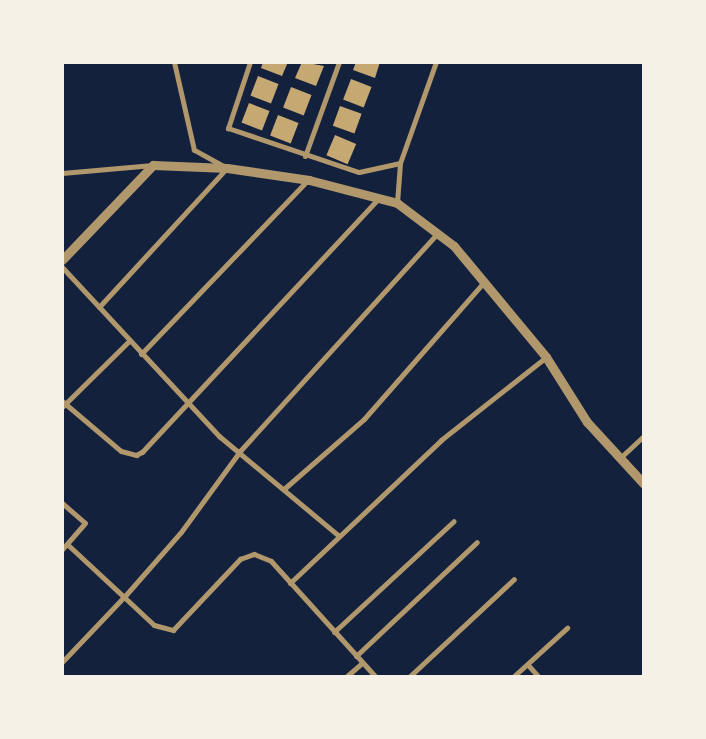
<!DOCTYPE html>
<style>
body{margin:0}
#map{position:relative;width:706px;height:739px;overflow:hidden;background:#14213d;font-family:"Fira Sans",sans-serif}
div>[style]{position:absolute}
.building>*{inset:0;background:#c6a872;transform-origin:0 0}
.minor>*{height:5px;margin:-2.5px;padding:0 2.5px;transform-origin:2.5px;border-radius:2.5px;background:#b1986c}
.tertiary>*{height:9px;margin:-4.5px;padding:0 4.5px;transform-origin:4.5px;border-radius:4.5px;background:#b1986c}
span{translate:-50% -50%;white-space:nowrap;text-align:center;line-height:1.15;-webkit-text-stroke:4px #f6f1e7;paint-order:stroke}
.frame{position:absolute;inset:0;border:64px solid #f6f1e7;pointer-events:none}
</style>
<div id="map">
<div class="building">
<i style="clip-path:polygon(263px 62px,288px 62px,282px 76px,261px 68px)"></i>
<i style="clip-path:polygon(302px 62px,324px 66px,316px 86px,295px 78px)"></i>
<i style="clip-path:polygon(356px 62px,380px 62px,375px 78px,353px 70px)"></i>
<i style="left:258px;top:76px;width:22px;height:21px;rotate:21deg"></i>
<i style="left:351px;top:79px;width:22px;height:22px;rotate:21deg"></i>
<i style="left:291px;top:87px;width:22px;height:22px;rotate:21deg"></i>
<i style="left:249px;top:103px;width:22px;height:21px;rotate:21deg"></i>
<i style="left:340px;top:106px;width:23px;height:21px;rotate:20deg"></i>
<i style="left:278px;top:115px;width:22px;height:22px;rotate:21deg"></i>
<i style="left:335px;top:135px;width:23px;height:22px;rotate:23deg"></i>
</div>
<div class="minor">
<i style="left:250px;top:62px;width:70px;rotate:108.4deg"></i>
<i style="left:228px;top:128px;width:138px;rotate:18.6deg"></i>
<i style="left:359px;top:172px;width:42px;rotate:-12.4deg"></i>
<i style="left:305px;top:156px;width:100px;rotate:-70.1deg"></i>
<i style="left:62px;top:173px;width:91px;rotate:-5deg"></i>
<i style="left:397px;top:203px;width:40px;rotate:-85.7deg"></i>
<i style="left:400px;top:163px;width:107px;rotate:-70.4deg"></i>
<i style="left:62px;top:267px;width:231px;rotate:47.1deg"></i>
<i style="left:219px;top:436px;width:156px;rotate:39.8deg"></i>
<i style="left:99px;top:307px;width:189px;rotate:-47.4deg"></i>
<i style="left:227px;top:168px;width:38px;rotate:-151deg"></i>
<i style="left:194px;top:150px;width:90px;rotate:-102.8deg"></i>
<i style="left:141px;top:354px;width:241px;rotate:-46.2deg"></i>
<i style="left:62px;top:401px;width:77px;rotate:40.3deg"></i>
<i style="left:121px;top:451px;width:16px;rotate:15deg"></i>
<i style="left:136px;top:455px;width:7px;rotate:-27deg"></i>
<i style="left:142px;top:452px;width:346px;rotate:-47deg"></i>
<i style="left:62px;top:407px;width:94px;rotate:-44.6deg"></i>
<i style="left:620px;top:458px;width:33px;rotate:-43deg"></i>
<i style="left:285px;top:488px;width:105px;rotate:-41.1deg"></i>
<i style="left:364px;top:419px;width:182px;rotate:-48.8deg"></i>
<i style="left:62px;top:503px;width:30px;rotate:41deg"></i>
<i style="left:85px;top:523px;width:35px;rotate:131deg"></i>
<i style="left:67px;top:544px;width:78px;rotate:42.9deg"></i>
<i style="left:124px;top:597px;width:86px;rotate:-48.8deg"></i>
<i style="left:181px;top:532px;width:100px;rotate:-53.9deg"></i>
<i style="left:240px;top:451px;width:294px;rotate:-47.8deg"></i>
<i style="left:290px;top:583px;width:208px;rotate:-43.4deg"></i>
<i style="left:441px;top:440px;width:134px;rotate:-38.3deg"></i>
<i style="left:334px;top:632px;width:163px;rotate:-42.8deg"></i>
<i style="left:356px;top:656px;width:166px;rotate:-43.3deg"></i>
<i style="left:62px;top:662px;width:90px;rotate:-46.4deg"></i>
<i style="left:124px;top:597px;width:41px;rotate:43deg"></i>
<i style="left:154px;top:625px;width:20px;rotate:15deg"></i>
<i style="left:173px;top:630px;width:98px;rotate:-46.7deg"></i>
<i style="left:240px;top:559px;width:15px;rotate:-20deg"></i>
<i style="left:254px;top:554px;width:18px;rotate:22deg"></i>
<i style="left:271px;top:561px;width:155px;rotate:47.9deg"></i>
<i style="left:528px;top:665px;width:15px;rotate:48deg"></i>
<i style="left:347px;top:676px;width:20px;rotate:-41deg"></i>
<i style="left:410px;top:676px;width:142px;rotate:-43deg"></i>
<i style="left:514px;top:676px;width:72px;rotate:-42.2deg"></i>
</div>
<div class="tertiary">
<i style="left:62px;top:260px;width:132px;rotate:-46.2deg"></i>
<i style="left:153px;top:165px;width:74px;rotate:2.3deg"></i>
<i style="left:227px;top:168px;width:83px;rotate:8.3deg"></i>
<i style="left:309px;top:180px;width:91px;rotate:14.6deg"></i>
<i style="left:397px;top:203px;width:71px;rotate:37deg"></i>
<i style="left:454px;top:246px;width:144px;rotate:50.3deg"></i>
<i style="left:546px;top:357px;width:77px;rotate:57.8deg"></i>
<i style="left:587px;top:422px;width:84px;rotate:47.4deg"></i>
</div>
<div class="frame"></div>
</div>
